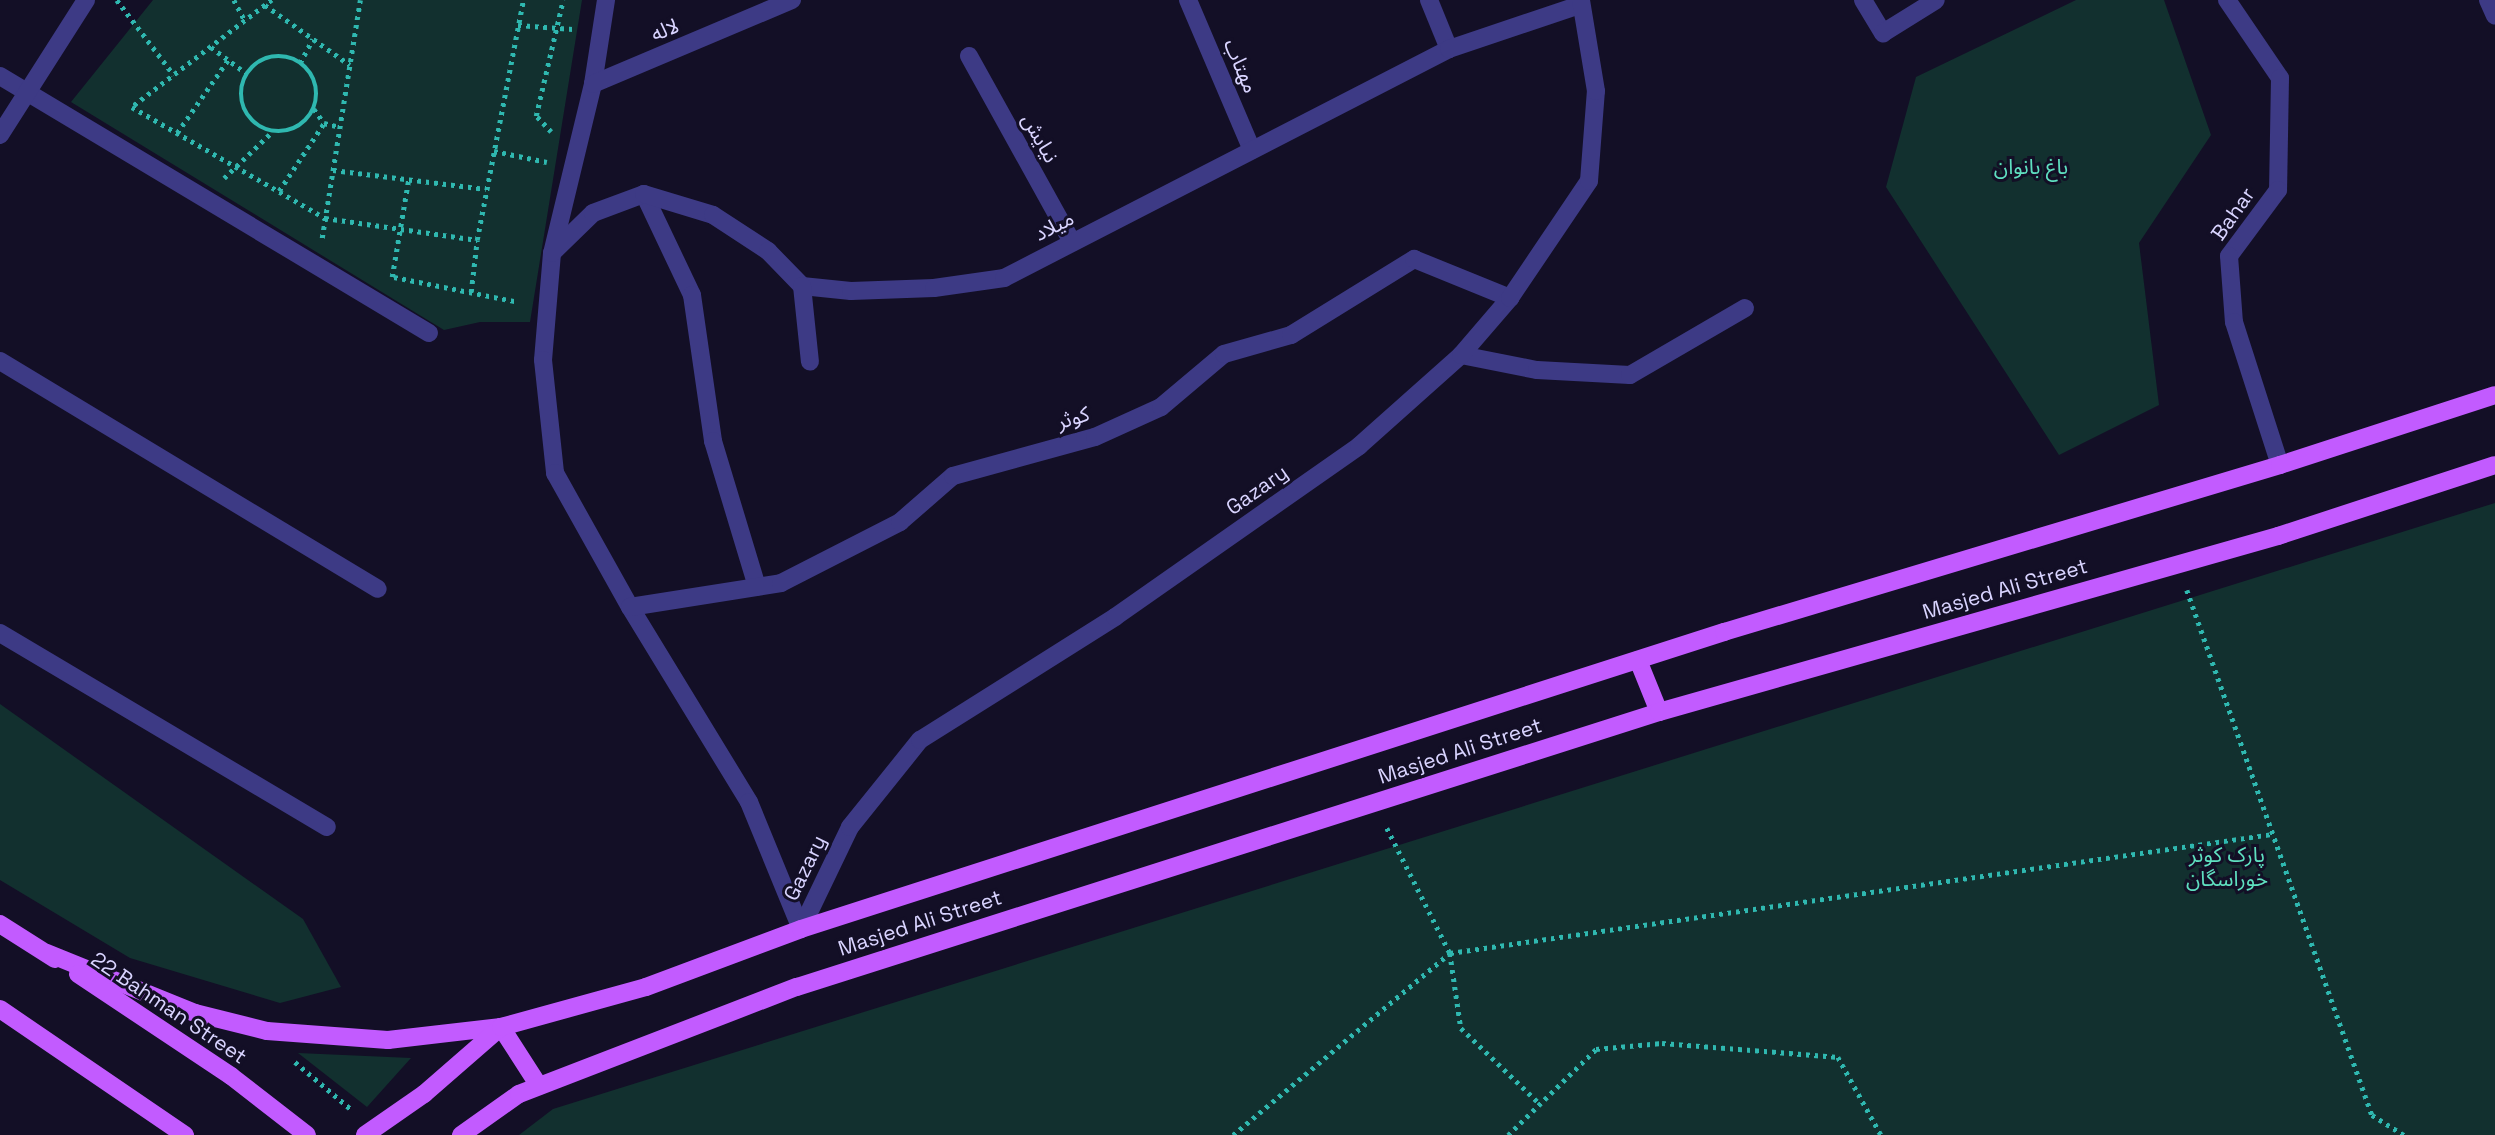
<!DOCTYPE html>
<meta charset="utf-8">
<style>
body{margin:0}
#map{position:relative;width:2495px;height:1135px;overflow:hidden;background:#130f26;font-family:"Space Grotesk","Noto Sans Arabic",sans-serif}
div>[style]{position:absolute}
.green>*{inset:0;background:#12302f}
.path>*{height:4.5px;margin-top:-2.25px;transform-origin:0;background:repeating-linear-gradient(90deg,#2fb8b0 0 3.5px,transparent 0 8.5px)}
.path>.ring{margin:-2.25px;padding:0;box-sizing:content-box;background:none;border:4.5px solid #2fb8b0;border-radius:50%}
.minor>*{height:18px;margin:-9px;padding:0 9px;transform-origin:9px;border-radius:9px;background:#3d3a85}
.major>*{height:18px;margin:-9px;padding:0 9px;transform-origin:9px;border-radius:9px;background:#c25bff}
span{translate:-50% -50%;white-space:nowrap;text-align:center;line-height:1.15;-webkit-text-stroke:6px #130f26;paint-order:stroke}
.street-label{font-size:21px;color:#d9d4ff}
.park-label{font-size:21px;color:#5fe0c0}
</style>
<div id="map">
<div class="green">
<i style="clip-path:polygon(153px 0,582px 0,530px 322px,480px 322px,444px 330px,71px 102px)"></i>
<i style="clip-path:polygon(2076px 0,2164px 0,2211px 135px,2139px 243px,2159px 405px,2059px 455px,1886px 187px,1916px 77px)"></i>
<i style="clip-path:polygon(2495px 503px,2495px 1135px,519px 1135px,553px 1109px)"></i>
<i style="clip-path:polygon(0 704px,303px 919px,341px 987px,280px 1003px,130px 958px,0 880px)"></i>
<i style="clip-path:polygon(298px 1053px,411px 1058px,367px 1107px)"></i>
</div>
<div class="path">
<i style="left:117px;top:0;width:94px;rotate:52.8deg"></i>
<i style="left:234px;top:0;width:24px;rotate:62deg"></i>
<i style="left:272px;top:0;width:176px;rotate:142.6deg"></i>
<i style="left:132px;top:107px;width:223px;rotate:29.9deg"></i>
<i style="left:325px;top:218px;width:154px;rotate:8.2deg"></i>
<i style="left:477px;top:240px;width:244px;rotate:-79.1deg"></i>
<i style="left:265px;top:5px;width:104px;rotate:35.2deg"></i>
<i style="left:518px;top:25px;width:55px;rotate:4.2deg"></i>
<i style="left:211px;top:47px;width:44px;rotate:36.6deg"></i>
<i class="ring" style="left:241px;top:56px;width:71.5px;height:71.5px"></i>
<i style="left:300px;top:63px;width:27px;rotate:-62deg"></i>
<i style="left:314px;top:109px;width:17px;rotate:54deg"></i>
<i style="left:324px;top:123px;width:16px;rotate:14deg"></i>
<i style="left:551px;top:132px;width:22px;rotate:-133deg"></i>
<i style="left:536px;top:116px;width:119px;rotate:-76.9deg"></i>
<i style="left:177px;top:133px;width:93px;rotate:-55.1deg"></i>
<i style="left:494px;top:151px;width:54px;rotate:11.7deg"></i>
<i style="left:333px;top:170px;width:154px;rotate:7.1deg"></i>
<i style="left:224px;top:178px;width:66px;rotate:-43.8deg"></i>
<i style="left:279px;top:191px;width:82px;rotate:-56.5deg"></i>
<i style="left:322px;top:238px;width:241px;rotate:-80.9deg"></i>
<i style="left:392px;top:277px;width:101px;rotate:-80.4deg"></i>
<i style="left:394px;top:277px;width:127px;rotate:11.3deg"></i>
<i style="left:471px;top:292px;width:52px;rotate:-83.4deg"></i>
<i style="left:2187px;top:590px;width:557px;rotate:70.59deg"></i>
<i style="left:2372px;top:1115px;width:38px;rotate:32deg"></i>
<i style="left:1387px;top:828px;width:140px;rotate:63.3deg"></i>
<i style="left:1450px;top:953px;width:832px;rotate:-8.23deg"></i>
<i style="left:1450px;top:953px;width:76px;rotate:81.7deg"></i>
<i style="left:1461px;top:1028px;width:108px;rotate:43.9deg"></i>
<i style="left:295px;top:1062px;width:75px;rotate:40.1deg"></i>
<i style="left:1233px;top:1135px;width:283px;rotate:-40deg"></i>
<i style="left:1508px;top:1135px;width:123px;rotate:-44.3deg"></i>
<i style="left:1596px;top:1049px;width:66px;rotate:-5.2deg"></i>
<i style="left:1662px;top:1043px;width:177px;rotate:4.5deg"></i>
<i style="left:1838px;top:1057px;width:89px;rotate:61.1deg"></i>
</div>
<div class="minor">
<i style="left:606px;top:0;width:85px;rotate:98.8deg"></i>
<i style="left:593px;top:84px;width:174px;rotate:103.6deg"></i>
<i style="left:552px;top:253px;width:107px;rotate:94.8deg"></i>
<i style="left:543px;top:360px;width:114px;rotate:83.9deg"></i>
<i style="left:555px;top:473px;width:154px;rotate:60.8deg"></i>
<i style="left:630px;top:607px;width:228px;rotate:58.6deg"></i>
<i style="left:749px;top:802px;width:137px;rotate:67.7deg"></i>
<i style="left:1188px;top:0;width:163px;rotate:66.9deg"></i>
<i style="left:1429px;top:0;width:53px;rotate:67.8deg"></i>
<i style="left:1863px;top:0;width:39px;rotate:59deg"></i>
<i style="left:1883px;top:33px;width:62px;rotate:-31.9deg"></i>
<i style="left:2227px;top:0;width:94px;rotate:55.8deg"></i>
<i style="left:2280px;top:78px;width:112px;rotate:91deg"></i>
<i style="left:2278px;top:190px;width:82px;rotate:126.6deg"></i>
<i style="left:2229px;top:256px;width:66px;rotate:85.7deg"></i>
<i style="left:2234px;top:322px;width:150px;rotate:72.2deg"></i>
<i style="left:2488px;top:0;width:17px;rotate:66deg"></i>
<i style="left:969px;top:56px;width:213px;rotate:61deg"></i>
<i style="left:0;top:76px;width:500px;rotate:30.92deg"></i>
<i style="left:593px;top:84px;width:216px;rotate:-22.9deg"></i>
<i style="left:0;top:135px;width:160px;rotate:-57.5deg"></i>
<i style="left:644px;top:194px;width:112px;rotate:64.6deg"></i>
<i style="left:692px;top:295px;width:148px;rotate:81.8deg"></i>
<i style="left:713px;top:441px;width:152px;rotate:73.2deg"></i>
<i style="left:552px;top:253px;width:57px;rotate:-44.3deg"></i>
<i style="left:593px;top:213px;width:54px;rotate:-20.4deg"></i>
<i style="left:644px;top:194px;width:72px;rotate:16.9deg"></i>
<i style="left:713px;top:215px;width:66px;rotate:33.2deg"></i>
<i style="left:768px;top:251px;width:49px;rotate:45.8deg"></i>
<i style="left:802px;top:286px;width:49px;rotate:5.8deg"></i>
<i style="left:851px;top:291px;width:83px;rotate:-2.1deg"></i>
<i style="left:934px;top:288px;width:71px;rotate:-8.1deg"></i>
<i style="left:1004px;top:278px;width:500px;rotate:-27.23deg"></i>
<i style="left:1449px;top:49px;width:138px;rotate:-18.6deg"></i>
<i style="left:802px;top:286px;width:76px;rotate:84deg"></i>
<i style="left:1461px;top:355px;width:77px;rotate:11.2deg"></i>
<i style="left:1537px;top:370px;width:93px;rotate:3.1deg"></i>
<i style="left:1630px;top:375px;width:133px;rotate:-30.2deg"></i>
<i style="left:0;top:361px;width:441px;rotate:31.1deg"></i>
<i style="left:630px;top:607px;width:153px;rotate:-9deg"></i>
<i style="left:781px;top:583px;width:134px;rotate:-27.1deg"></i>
<i style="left:900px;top:522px;width:70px;rotate:-41deg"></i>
<i style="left:953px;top:476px;width:147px;rotate:-15.4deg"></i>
<i style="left:1095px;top:437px;width:72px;rotate:-24.4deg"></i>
<i style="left:1161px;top:407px;width:82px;rotate:-40.1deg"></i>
<i style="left:1224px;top:354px;width:70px;rotate:-15.8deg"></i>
<i style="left:1291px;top:335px;width:145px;rotate:-31.7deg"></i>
<i style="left:1414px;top:259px;width:104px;rotate:22.1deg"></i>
<i style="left:0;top:633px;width:380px;rotate:30.7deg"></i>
<i style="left:801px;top:929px;width:113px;rotate:-64.3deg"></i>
<i style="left:850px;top:827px;width:112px;rotate:-51.2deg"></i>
<i style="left:920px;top:740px;width:231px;rotate:-32.2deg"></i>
<i style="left:1115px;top:617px;width:298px;rotate:-35deg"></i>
<i style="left:1359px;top:446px;width:137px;rotate:-41.7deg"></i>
<i style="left:1461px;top:355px;width:75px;rotate:-49.3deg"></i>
<i style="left:1510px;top:298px;width:141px;rotate:-56deg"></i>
<i style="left:1589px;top:181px;width:90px;rotate:-85.6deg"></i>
<i style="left:1596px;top:91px;width:92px;rotate:-99.4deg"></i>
</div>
<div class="major">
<i style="left:1638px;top:660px;width:56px;rotate:68deg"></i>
<i style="left:0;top:924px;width:65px;rotate:32.5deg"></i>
<i style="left:47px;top:953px;width:160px;rotate:22.1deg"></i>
<i style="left:195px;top:1013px;width:74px;rotate:14deg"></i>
<i style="left:267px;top:1031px;width:121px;rotate:4.3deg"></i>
<i style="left:388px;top:1040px;width:114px;rotate:-6.6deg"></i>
<i style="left:501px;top:1027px;width:70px;rotate:57.2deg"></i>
<i style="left:78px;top:974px;width:184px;rotate:33.7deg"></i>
<i style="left:231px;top:1076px;width:96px;rotate:37.8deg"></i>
<i style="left:0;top:1009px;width:224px;rotate:34.3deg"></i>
<i style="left:365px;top:1135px;width:72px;rotate:-34.8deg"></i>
<i style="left:424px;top:1094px;width:102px;rotate:-41deg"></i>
<i style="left:501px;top:1027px;width:150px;rotate:-15.4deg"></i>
<i style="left:646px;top:987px;width:165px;rotate:-20.5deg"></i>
<i style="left:801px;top:929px;width:970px;rotate:-17.84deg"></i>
<i style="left:1724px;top:632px;width:581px;rotate:-16.72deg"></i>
<i style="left:2280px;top:465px;width:226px;rotate:-18deg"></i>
<i style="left:461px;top:1135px;width:71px;rotate:-35.3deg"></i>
<i style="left:519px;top:1094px;width:298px;rotate:-21.1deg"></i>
<i style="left:797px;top:987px;width:905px;rotate:-17.69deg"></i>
<i style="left:1659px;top:712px;width:644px;rotate:-15.87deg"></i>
<i style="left:2278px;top:536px;width:228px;rotate:-18.1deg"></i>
</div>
<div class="street-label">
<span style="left:665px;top:30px;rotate:-23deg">لاله</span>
<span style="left:1241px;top:66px;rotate:67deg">مهتاب</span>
<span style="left:1040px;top:138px;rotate:61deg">نیایش</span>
<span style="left:2233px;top:214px;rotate:-55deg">Bahar</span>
<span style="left:1054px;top:226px;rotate:-27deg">میلاد</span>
<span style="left:1073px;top:418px;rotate:-17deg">کوثر</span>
<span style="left:1257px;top:490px;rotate:-35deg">Gazary</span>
<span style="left:2005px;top:589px;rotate:-16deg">Masjed Ali Street</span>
<span style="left:1460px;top:751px;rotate:-18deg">Masjed Ali Street</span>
<span style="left:805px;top:868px;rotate:-64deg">Gazary</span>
<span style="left:920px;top:923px;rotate:-18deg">Masjed Ali Street</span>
<span style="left:169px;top:1008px;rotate:34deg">22 Bahman Street</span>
</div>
<div class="park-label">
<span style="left:2031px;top:167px">باغ بانوان</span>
<span style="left:2227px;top:867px">پارک کوثر<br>خوراسگان</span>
</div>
</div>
